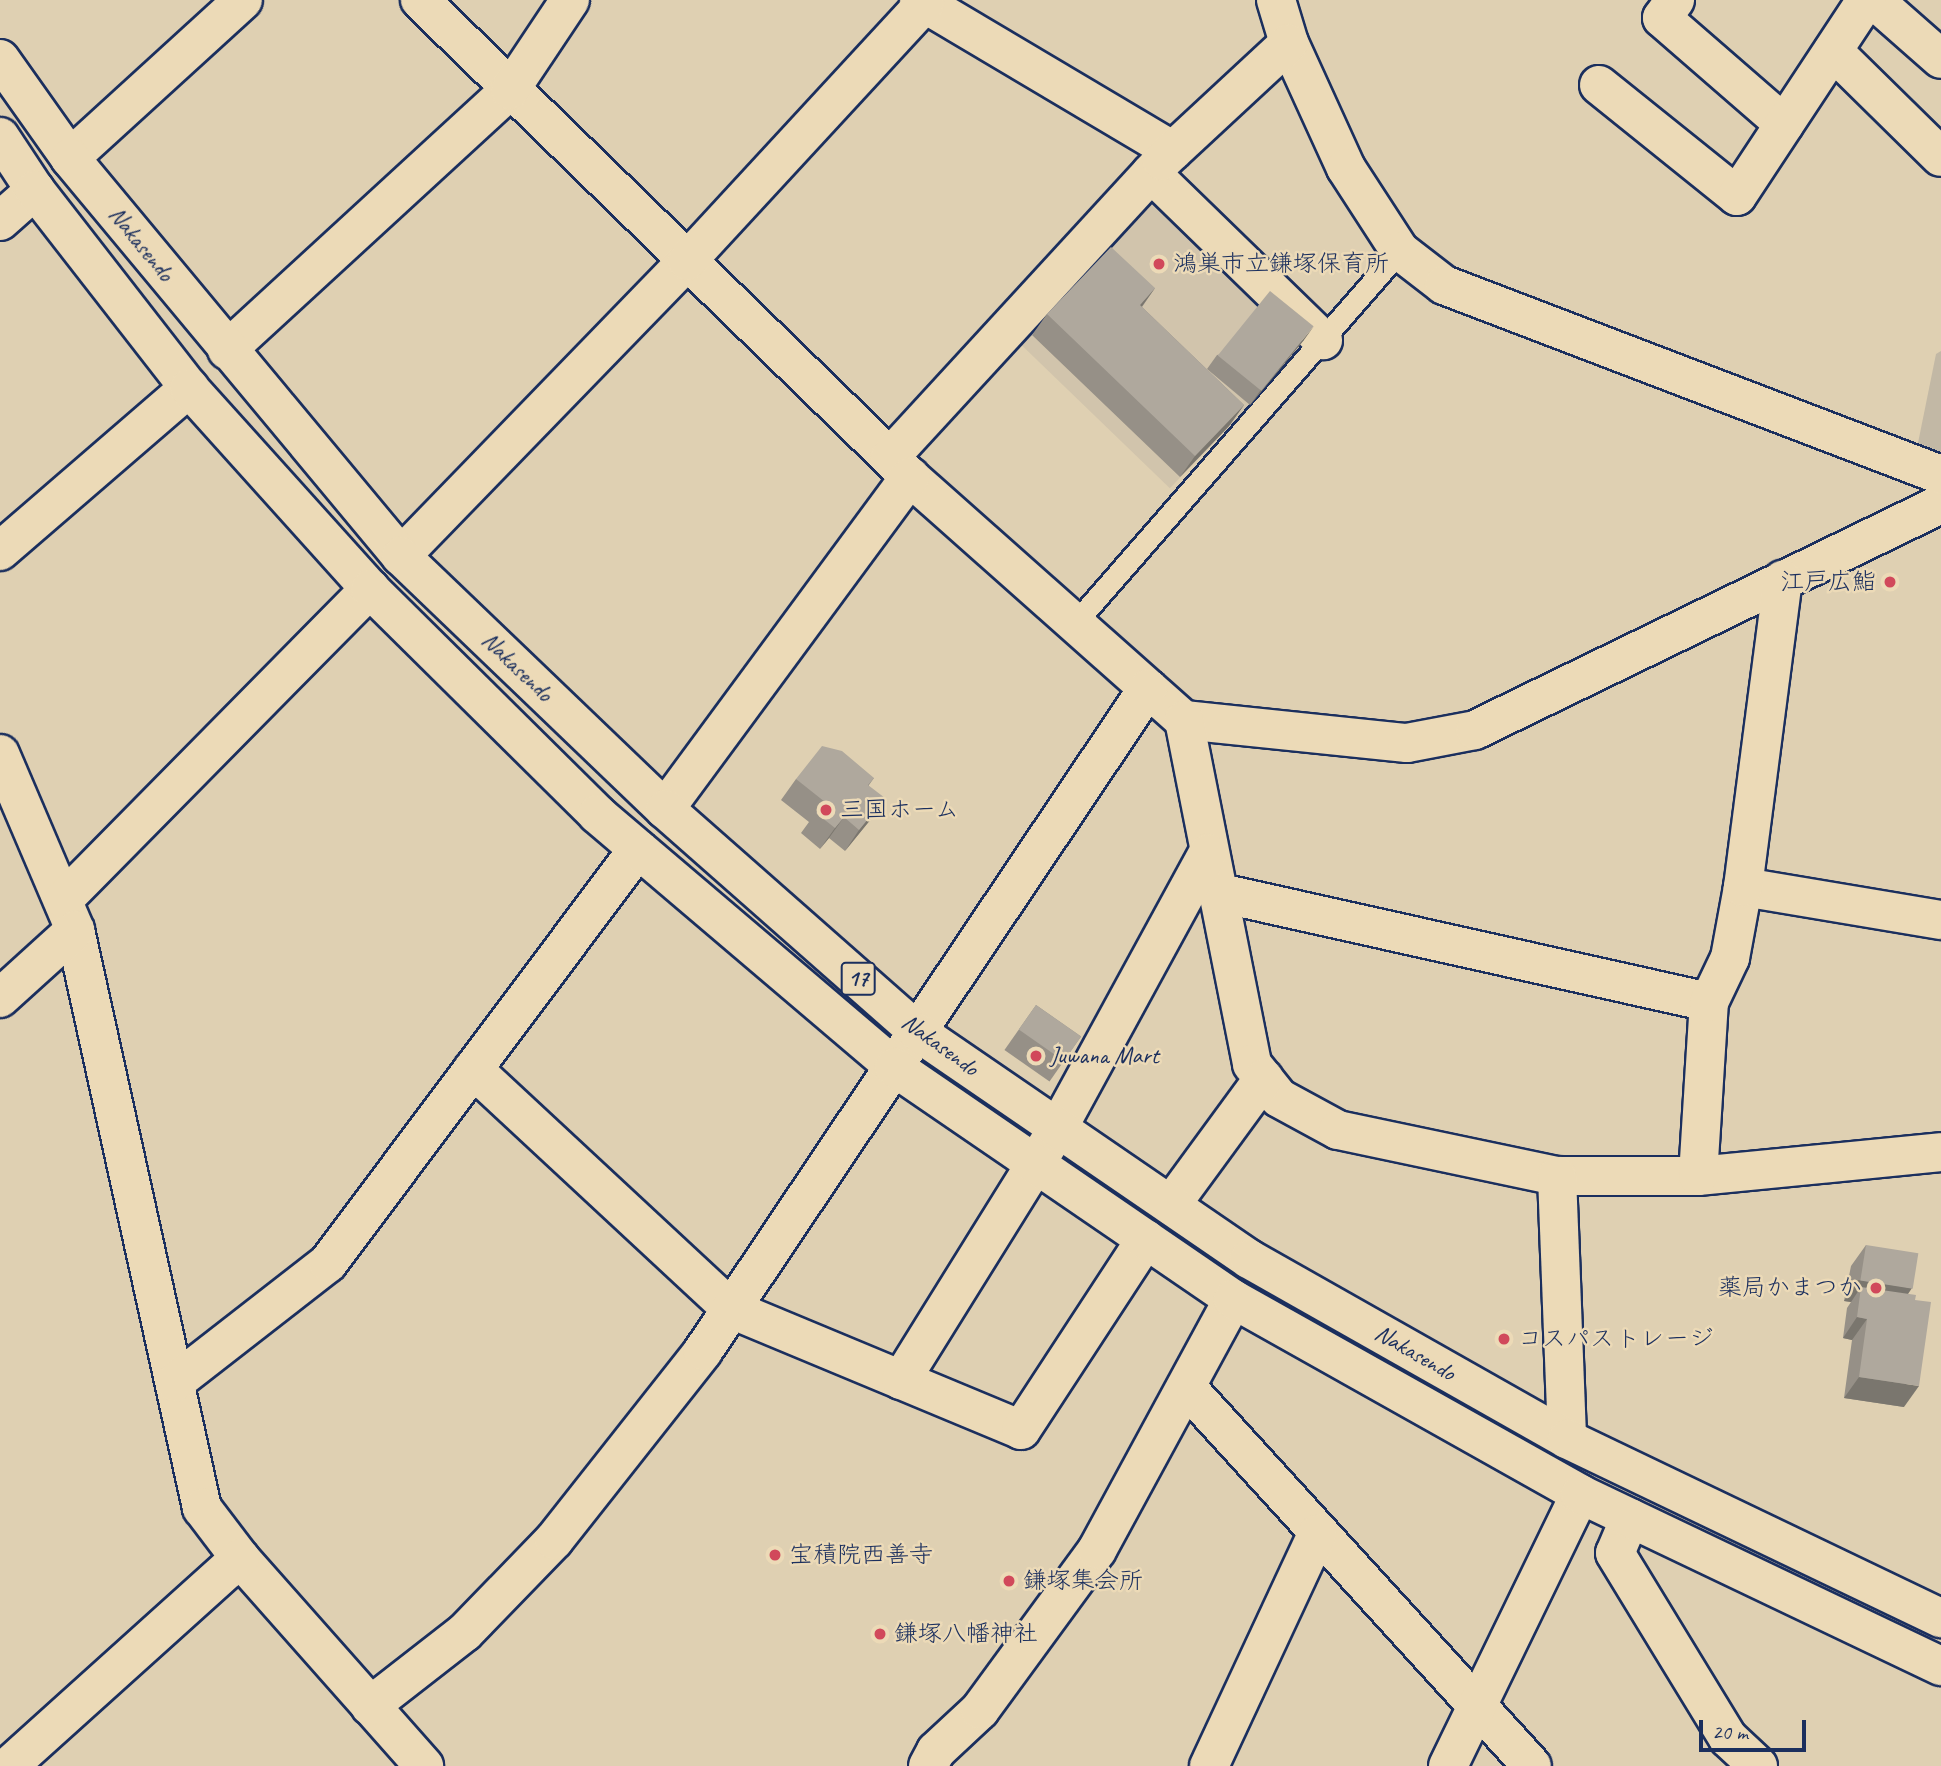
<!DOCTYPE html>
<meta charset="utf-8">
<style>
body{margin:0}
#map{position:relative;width:1941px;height:1766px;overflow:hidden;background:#dfd0b2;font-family:Caveat,"Klee One",sans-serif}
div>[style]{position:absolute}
.built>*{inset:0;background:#d1c4ac;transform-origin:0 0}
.green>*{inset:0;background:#c2b8a5}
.roads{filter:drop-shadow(2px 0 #1b2f5e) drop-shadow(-2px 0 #1b2f5e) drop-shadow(0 2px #1b2f5e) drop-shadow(0 -2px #1b2f5e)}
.lane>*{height:21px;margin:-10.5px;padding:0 10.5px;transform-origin:10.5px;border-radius:10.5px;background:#ecdab7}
.street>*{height:38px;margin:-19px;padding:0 19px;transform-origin:19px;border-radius:19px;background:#ecdab7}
.highway>*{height:38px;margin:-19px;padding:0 19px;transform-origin:19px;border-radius:19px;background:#ecdab7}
.wall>*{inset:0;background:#969087;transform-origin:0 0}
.shaded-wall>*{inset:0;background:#7a766e}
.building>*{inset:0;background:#afa89d;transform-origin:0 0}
.dots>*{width:19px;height:19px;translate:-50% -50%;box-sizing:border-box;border:4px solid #ecdab7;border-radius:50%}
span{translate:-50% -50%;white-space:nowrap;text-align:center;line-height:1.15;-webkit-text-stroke:5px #ecdab7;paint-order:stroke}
.shield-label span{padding:2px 5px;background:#ecdab7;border:2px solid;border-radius:5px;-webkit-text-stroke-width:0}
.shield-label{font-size:23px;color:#1b2f5e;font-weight:700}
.street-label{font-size:24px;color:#1b2f5e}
.poi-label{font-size:24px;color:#1b2f5e}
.left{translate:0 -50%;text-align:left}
.right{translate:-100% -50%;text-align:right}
.scale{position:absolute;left:1699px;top:1720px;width:107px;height:32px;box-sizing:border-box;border:4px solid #1b2f5e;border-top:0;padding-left:9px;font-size:21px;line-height:24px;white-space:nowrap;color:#1b2f5e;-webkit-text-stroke:5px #ecdab7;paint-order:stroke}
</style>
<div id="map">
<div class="built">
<i style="left:1154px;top:188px;width:220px;height:205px;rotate:44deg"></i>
</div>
<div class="green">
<i style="clip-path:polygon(1941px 351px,1941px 452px,1918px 443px,1936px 354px)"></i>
</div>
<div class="roads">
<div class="lane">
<i style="left:1075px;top:623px;width:494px;rotate:-48.9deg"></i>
</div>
<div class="street">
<i style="left:420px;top:0;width:684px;rotate:44.23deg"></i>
<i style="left:910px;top:477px;width:366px;rotate:41.6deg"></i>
<i style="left:1184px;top:720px;width:224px;rotate:5.9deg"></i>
<i style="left:1407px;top:743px;width:69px;rotate:-10.8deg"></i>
<i style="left:1475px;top:730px;width:518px;rotate:-25.87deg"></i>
<i style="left:919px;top:0;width:295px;rotate:30.7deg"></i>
<i style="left:1276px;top:0;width:45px;rotate:73.2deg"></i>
<i style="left:1289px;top:43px;width:137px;rotate:65.5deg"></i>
<i style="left:1346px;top:168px;width:99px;rotate:57deg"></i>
<i style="left:1400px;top:251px;width:56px;rotate:37.7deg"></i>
<i style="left:1444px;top:285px;width:532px;rotate:20.92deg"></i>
<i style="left:1675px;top:0;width:22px;rotate:126deg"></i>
<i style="left:1662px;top:18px;width:162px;rotate:41deg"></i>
<i style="left:1874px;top:0;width:89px;rotate:41.4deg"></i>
<i style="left:1833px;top:51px;width:151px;rotate:44.5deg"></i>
<i style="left:1599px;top:85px;width:177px;rotate:38.8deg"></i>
<i style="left:1737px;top:196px;width:235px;rotate:-56.6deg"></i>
<i style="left:70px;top:158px;width:234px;rotate:-42.4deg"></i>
<i style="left:1151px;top:173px;width:240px;rotate:44.2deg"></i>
<i style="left:0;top:221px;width:47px;rotate:-41.5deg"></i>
<i style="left:227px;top:350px;width:384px;rotate:-42.6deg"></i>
<i style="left:510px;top:90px;width:108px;rotate:-56.3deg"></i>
<i style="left:890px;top:457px;width:402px;rotate:-47.4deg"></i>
<i style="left:1162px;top:161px;width:173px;rotate:-42.9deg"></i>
<i style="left:0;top:551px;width:250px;rotate:-40.8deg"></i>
<i style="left:401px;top:556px;width:411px;rotate:-45.9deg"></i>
<i style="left:687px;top:261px;width:350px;rotate:-47.3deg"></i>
<i style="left:1184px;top:720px;width:351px;rotate:78.8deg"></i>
<i style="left:1252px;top:1064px;width:43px;rotate:51.5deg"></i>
<i style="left:1279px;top:1098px;width:67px;rotate:28.5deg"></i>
<i style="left:1338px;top:1130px;width:224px;rotate:11.9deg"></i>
<i style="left:1557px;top:1176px;width:141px"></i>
<i style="left:1698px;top:1176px;width:244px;rotate:-5.6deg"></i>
<i style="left:0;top:754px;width:191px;rotate:66.9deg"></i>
<i style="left:75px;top:930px;width:592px;rotate:77.61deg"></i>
<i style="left:202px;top:1508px;width:63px;rotate:52.8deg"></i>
<i style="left:240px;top:1558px;width:278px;rotate:48.5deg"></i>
<i style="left:665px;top:809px;width:413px;rotate:-53.6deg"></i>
<i style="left:1743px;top:887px;width:201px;rotate:9.5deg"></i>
<i style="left:1216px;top:892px;width:505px;rotate:12.58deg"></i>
<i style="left:64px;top:899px;width:436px;rotate:-45.4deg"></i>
<i style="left:0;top:998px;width:101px;rotate:-42.2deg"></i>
<i style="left:473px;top:1069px;width:352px;rotate:42.9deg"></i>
<i style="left:731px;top:1309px;width:314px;rotate:22.6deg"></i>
<i style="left:1021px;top:1430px;width:228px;rotate:-56.8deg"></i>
<i style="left:1557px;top:1176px;width:263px;rotate:87.8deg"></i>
<i style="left:1698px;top:1176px;width:174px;rotate:-86.4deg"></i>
<i style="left:1709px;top:1002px;width:49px;rotate:-64.5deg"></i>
<i style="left:1730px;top:958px;width:72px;rotate:-79.6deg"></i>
<i style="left:1743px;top:887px;width:310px;rotate:-82.6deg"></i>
<i style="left:1171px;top:1205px;width:157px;rotate:-53.8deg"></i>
<i style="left:901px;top:1380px;width:297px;rotate:-58.1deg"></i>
<i style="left:1058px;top:1128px;width:313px;rotate:-61.4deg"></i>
<i style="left:175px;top:1382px;width:194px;rotate:-37.9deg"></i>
<i style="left:328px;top:1263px;width:517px;rotate:-53.17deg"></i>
<i style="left:1188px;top:1389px;width:510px;rotate:47.62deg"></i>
<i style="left:1630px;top:1518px;width:38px;rotate:113deg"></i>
<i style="left:1615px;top:1553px;width:217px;rotate:58.6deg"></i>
<i style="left:1728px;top:1738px;width:41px;rotate:43deg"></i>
<i style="left:370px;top:1706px;width:120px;rotate:-37.9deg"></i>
<i style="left:465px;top:1632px;width:128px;rotate:-45.9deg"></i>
<i style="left:554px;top:1540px;width:241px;rotate:-51.7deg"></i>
<i style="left:703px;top:1351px;width:798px;rotate:-56.13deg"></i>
<i style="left:9px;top:1766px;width:311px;rotate:-42deg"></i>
<i style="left:928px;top:1766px;width:17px;rotate:-62deg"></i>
<i style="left:936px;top:1751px;width:60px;rotate:-43deg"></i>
<i style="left:980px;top:1710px;width:198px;rotate:-53.8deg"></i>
<i style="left:1097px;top:1550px;width:285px;rotate:-61.5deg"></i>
<i style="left:1209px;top:1766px;width:256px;rotate:-65deg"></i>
<i style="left:1448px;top:1766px;width:302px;rotate:-64.1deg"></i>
</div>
<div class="highway">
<i style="left:0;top:59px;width:121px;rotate:54.7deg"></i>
<i style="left:70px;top:158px;width:518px;rotate:50.25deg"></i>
<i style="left:401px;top:556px;width:366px;rotate:43.8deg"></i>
<i style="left:665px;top:809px;width:339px;rotate:41.4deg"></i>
<i style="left:919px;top:1033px;width:400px;rotate:34.4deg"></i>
<i style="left:1249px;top:1259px;width:365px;rotate:29.5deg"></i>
<i style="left:1567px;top:1439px;width:415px;rotate:25.6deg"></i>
<i style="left:0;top:137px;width:64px;rotate:56.6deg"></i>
<i style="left:35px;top:190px;width:251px;rotate:52.1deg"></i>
<i style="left:189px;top:388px;width:270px;rotate:48deg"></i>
<i style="left:370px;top:589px;width:320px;rotate:44.7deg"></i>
<i style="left:597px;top:814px;width:390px;rotate:40.4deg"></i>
<i style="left:894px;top:1067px;width:411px;rotate:34.4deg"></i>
<i style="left:1233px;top:1299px;width:398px;rotate:29.3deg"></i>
<i style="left:1580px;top:1494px;width:400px;rotate:25.5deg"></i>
</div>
</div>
<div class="wall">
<i style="clip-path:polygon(1155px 288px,1142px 307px,1244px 405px,1229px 426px,1180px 477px,1032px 335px,1047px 314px)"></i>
<i style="clip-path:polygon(1304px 340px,1250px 405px,1207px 369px,1217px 355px)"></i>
<i style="clip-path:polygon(874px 778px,869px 785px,871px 819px,845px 851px,829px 838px,820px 849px,801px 833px,809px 822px,781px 800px,796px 779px)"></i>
<i style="left:1036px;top:1005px;width:55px;height:55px;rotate:35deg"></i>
<i style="clip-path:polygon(1866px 1245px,1908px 1294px,1904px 1407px,1844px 1398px,1852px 1340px,1843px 1338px,1847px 1308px,1851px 1302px,1844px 1301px,1851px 1266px)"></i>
</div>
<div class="shaded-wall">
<i style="clip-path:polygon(1155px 288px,1140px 309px,1140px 305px)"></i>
<i style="clip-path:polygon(1314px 326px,1304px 340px,1250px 405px,1260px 391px)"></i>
<i style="clip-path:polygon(1244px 405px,1229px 426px,1180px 477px,1195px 456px)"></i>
<i style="clip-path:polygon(885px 798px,871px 819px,845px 851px,859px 830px)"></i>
<i style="clip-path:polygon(844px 817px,829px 838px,820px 849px,835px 828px)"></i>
<i style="clip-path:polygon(1858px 1280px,1912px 1288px,1898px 1309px,1861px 1287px,1851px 1302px,1844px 1301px)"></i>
<i style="clip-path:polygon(1857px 1317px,1867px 1319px,1852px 1340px,1843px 1338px)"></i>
<i style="clip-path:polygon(1859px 1377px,1919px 1386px,1904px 1407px,1844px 1398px)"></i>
</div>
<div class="building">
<i style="clip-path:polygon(1111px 247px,1155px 288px,1140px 305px,1244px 405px,1195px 456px,1047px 314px)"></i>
<i style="left:1270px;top:291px;width:56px;height:83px;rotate:39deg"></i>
<i style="clip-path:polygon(822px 746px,842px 751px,874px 778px,868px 785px,885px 798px,859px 830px,844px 817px,835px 828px,816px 813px,825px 802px,796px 779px)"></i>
<i style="left:1036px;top:1005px;width:55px;height:30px;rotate:35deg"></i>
<i style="left:1866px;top:1245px;width:53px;height:36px;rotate:9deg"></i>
<i style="clip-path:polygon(1861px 1287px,1916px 1295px,1915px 1300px,1931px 1302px,1919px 1386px,1859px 1377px,1867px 1319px,1857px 1317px)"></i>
</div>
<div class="dots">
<i style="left:1159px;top:264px;background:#d1495b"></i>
<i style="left:1890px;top:582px;background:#d1495b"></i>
<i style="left:826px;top:810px;background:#d1495b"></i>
<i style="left:1036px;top:1056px;background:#d1495b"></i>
<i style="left:1876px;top:1288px;background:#d1495b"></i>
<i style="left:1504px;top:1339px;background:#d1495b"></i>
<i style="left:775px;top:1555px;background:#d1495b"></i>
<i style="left:1009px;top:1581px;background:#d1495b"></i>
<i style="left:880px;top:1634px;background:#d1495b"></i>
</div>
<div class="shield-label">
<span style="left:858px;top:979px">17</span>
</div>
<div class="street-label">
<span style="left:141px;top:244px;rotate:51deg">Nakasendo</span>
<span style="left:517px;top:667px;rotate:44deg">Nakasendo</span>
<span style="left:940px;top:1045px;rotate:36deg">Nakasendo</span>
<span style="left:1415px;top:1353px;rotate:30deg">Nakasendo</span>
</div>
<div class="poi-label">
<span class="left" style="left:1173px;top:264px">鴻巣市立鎌塚保育所</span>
<span class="right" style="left:1876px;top:582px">江戸広鮨</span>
<span class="left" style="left:840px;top:810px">三国ホーム</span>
<span class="left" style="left:1050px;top:1056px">Juwana Mart</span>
<span class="right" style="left:1862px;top:1288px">薬局かまつか</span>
<span class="left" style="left:1518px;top:1339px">コスパストレージ</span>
<span class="left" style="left:789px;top:1555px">宝積院西善寺</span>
<span class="left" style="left:1023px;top:1581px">鎌塚集会所</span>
<span class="left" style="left:894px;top:1634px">鎌塚八幡神社</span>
</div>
<div class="scale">20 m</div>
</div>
